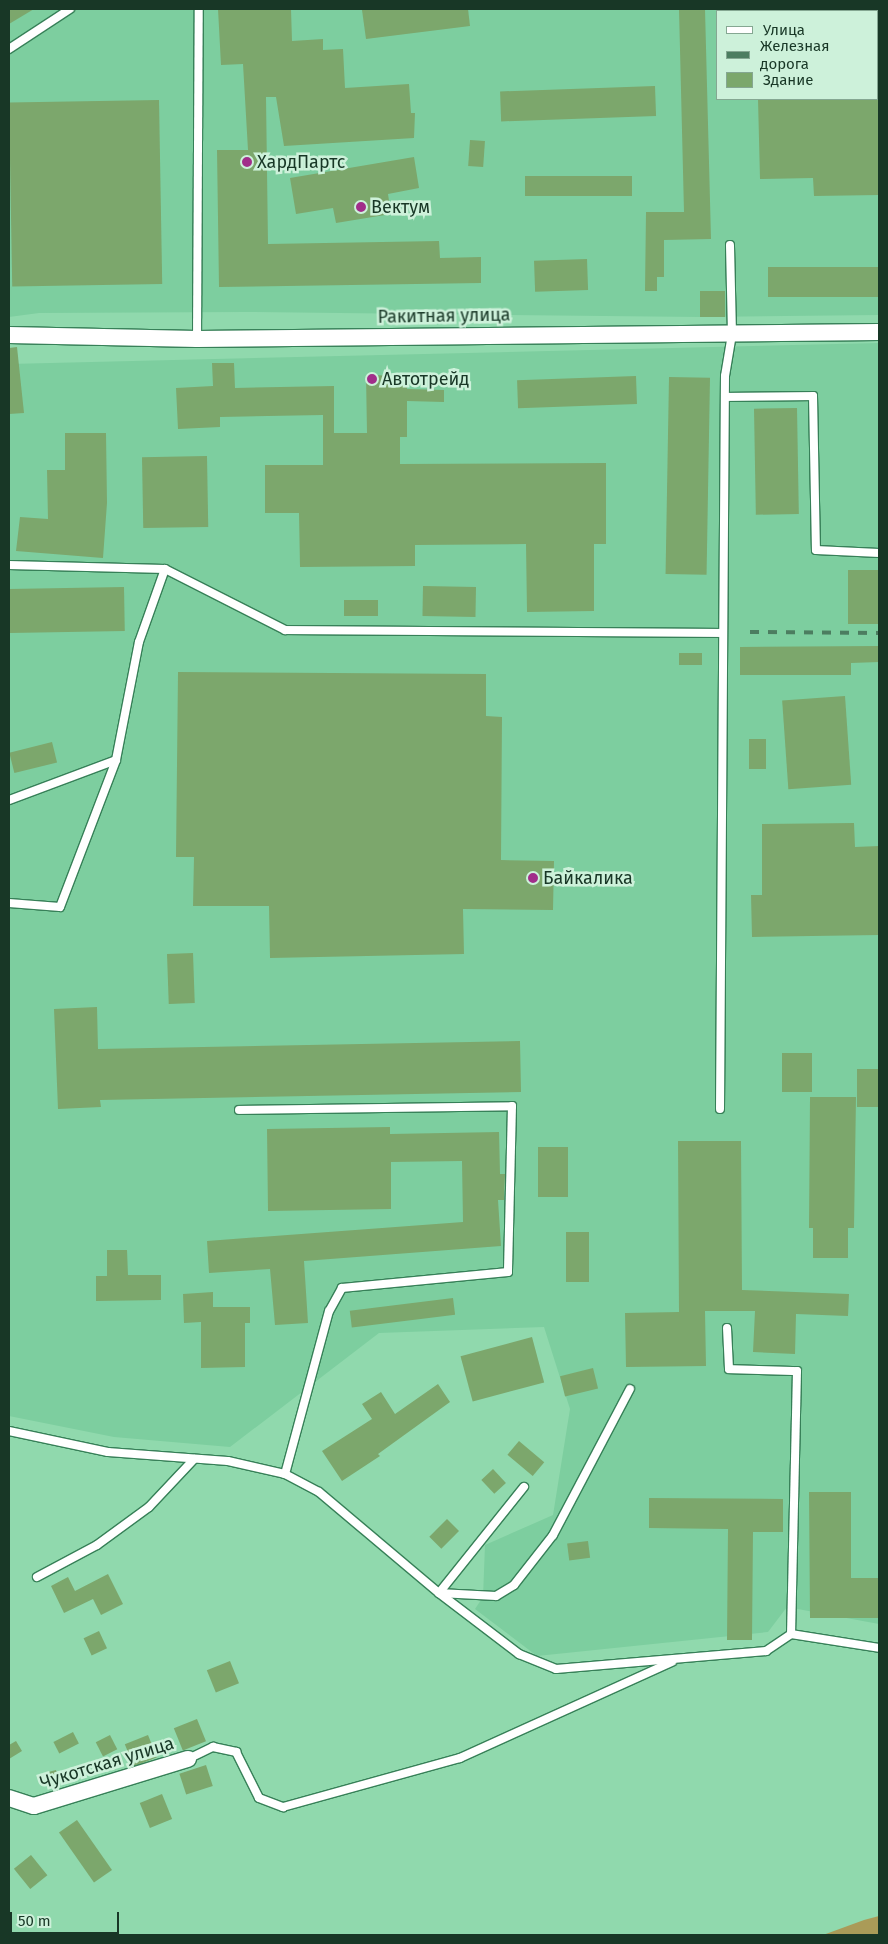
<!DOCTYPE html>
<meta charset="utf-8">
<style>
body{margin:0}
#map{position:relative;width:888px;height:1944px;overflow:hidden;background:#90d9ad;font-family:"Fira Sans",sans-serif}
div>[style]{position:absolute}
.built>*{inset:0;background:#7dce9f}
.water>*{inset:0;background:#aa9b58}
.building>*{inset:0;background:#7ca76c;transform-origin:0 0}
.roads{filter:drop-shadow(1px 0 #378058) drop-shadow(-1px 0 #378058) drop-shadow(0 1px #378058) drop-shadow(0 -1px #378058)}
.service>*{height:8px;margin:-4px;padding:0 4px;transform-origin:4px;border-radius:4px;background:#fff}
.minor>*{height:16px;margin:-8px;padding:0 8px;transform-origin:8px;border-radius:8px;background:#fff}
.rail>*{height:4px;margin-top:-2px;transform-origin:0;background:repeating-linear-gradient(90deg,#4c7d60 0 9px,transparent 0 18px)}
.dots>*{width:14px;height:14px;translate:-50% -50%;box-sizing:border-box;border:2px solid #cdf1da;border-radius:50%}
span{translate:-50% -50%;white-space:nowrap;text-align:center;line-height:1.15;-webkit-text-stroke:5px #cdf1da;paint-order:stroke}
.poi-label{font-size:18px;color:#183726}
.left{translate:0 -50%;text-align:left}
.street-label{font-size:18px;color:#183726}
.frame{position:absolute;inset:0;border:10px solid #183726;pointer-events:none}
.legend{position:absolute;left:716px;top:10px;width:162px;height:90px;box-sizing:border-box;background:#cdf1da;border:1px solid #85a792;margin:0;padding:6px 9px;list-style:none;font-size:15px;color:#183726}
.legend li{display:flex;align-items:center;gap:10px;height:25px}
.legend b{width:25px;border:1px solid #85a792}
.scale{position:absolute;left:10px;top:1912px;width:109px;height:22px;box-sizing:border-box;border:2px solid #183726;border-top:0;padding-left:6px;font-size:15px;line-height:18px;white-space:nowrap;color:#183726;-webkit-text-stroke:4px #cdf1da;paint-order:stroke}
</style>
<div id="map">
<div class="built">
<i style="clip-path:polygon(evenodd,9px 9px,879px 9px,879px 315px,701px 317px,245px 312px,39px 313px,9px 317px,9px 9px,717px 11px,877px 11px,877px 99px,717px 99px,717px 11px)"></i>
<i style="clip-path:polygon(879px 343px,879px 1624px,787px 1607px,768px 1632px,537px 1656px,475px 1609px,483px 1597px,485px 1545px,553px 1515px,570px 1409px,544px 1327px,379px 1333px,230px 1447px,114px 1437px,9px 1416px,9px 364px)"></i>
</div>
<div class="water">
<i style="clip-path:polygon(879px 1916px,879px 1935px,823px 1935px,864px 1920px)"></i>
</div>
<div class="building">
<i style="clip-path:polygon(9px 9px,34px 9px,9px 24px)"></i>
<i style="clip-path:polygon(218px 9px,291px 9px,292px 41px,323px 39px,323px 50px,343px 49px,345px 88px,409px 84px,411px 113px,415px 113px,414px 138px,284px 146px,276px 97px,266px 97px,268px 244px,439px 241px,440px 258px,481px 257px,481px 283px,219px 287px,217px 150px,248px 150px,243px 64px,221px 65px)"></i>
<i style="clip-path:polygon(468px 9px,470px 26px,366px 39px,362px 10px)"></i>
<i style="clip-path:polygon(679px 9px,705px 9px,711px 239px,664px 240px,664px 277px,657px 277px,657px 291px,645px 291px,646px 212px,684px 212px)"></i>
<i style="left:655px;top:86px;width:30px;height:155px;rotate:88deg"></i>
<i style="clip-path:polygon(758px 99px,879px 99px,879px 195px,814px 196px,813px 178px,760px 179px)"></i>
<i style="left:159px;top:100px;width:184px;height:150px;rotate:89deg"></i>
<i style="left:470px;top:140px;width:15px;height:26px;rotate:4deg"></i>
<i style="clip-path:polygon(414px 157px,419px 188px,388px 194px,391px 214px,336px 223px,333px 208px,296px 214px,290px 178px)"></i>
<i style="left:632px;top:176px;width:20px;height:107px;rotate:90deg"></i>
<i style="left:587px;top:259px;width:31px;height:53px;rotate:88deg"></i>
<i style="left:879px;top:267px;width:30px;height:111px;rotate:90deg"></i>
<i style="left:700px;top:291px;width:25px;height:26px"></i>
<i style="clip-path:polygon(17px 347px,24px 413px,9px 414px,9px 348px)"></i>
<i style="clip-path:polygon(212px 363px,234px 363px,235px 388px,334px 386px,334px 433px,367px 433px,366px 375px,408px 376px,407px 389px,444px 390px,444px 402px,407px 401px,407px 437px,400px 437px,400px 464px,606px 463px,606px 544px,594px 544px,594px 611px,527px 612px,526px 544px,415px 545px,415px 566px,300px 567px,299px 513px,265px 513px,265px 465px,323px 465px,323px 415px,220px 417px,220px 427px,178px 429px,176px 388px,213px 386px)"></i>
<i style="left:636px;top:376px;width:28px;height:119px;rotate:88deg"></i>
<i style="left:669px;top:377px;width:41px;height:197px;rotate:1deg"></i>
<i style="left:797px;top:408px;width:106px;height:43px;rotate:89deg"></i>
<i style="clip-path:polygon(65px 433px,106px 433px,107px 503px,103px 558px,16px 551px,20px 517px,48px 519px,47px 470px,65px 470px)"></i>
<i style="left:207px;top:456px;width:71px;height:65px;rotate:89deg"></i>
<i style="left:848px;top:570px;width:31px;height:54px"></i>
<i style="left:423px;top:586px;width:53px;height:30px;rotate:1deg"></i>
<i style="left:124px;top:587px;width:44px;height:115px;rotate:89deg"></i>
<i style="left:344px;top:600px;width:34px;height:16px"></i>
<i style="clip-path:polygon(879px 646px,879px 662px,851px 663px,851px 675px,740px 675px,740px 647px)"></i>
<i style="left:679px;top:653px;width:23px;height:12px"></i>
<i style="clip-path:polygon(178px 672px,486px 674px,486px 716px,502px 717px,501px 860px,554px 861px,553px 910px,463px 909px,464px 954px,270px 958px,269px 906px,193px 906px,194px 857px,176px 857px)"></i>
<i style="left:845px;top:696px;width:89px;height:63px;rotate:86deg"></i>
<i style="left:749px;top:739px;width:17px;height:30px"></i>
<i style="left:52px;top:742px;width:21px;height:44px;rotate:76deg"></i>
<i style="clip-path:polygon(854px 823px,855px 847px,879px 846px,879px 935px,752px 937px,751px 895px,762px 895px,762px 824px)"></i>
<i style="left:193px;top:953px;width:50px;height:26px;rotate:88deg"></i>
<i style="clip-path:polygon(97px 1007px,98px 1049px,520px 1041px,521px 1092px,100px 1100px,101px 1107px,58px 1109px,54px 1009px)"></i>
<i style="left:782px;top:1053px;width:30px;height:39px"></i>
<i style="left:879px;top:1069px;width:38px;height:22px;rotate:90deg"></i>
<i style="clip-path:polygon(810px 1097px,856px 1097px,854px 1228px,848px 1228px,848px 1258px,813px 1258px,813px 1228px,809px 1228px)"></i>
<i style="clip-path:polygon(390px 1127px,390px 1134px,499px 1132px,500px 1174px,505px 1174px,504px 1200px,498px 1200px,501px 1246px,304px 1261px,308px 1323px,275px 1325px,270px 1269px,209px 1273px,207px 1241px,463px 1222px,462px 1161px,391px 1162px,391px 1209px,268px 1211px,267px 1129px)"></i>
<i style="clip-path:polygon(678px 1141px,741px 1141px,742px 1290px,849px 1294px,848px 1316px,796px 1314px,795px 1354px,753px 1352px,755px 1311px,705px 1311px,706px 1366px,626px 1367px,625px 1313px,679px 1312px)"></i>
<i style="left:538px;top:1147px;width:30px;height:50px"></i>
<i style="left:566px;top:1232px;width:23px;height:50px"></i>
<i style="clip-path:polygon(107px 1250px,127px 1250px,128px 1275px,161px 1275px,161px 1300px,96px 1301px,96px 1276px,107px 1276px)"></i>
<i style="clip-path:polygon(213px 1292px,213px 1307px,250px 1307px,250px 1323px,245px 1323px,245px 1367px,201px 1368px,201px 1322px,184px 1323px,183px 1294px)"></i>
<i style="left:453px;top:1298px;width:17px;height:104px;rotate:83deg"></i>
<i style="left:532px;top:1337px;width:47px;height:74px;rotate:75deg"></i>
<i style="left:593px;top:1368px;width:21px;height:34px;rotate:76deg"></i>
<i style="clip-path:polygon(438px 1384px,450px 1402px,378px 1454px,380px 1456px,342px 1481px,322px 1451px,372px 1419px,362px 1404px,381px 1392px,395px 1414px)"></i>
<i style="left:519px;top:1441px;width:33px;height:18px;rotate:40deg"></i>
<i style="left:493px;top:1469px;width:19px;height:16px;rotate:47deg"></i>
<i style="clip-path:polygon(809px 1492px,851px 1492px,851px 1578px,879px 1578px,879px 1618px,810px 1618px)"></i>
<i style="clip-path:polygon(649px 1498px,783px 1499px,783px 1532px,753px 1532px,752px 1640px,727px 1640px,728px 1529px,649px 1528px)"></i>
<i style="left:447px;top:1519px;width:17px;height:25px;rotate:45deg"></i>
<i style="left:588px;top:1541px;width:17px;height:21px;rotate:83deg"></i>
<i style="clip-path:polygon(108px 1574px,123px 1604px,101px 1615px,93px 1599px,64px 1613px,51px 1586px,68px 1577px,75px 1591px)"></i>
<i style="left:99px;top:1631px;width:19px;height:17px;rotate:65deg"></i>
<i style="left:230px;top:1661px;width:24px;height:25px;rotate:68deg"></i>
<i style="left:197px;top:1719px;width:24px;height:25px;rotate:68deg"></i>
<i style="left:73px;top:1732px;width:13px;height:22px;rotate:63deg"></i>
<i style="left:110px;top:1735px;width:16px;height:16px;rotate:63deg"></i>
<i style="left:148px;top:1735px;width:24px;height:25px;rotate:68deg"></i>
<i style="clip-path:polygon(16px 1741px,22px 1751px,9px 1759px,9px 1745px)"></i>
<i style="left:206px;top:1765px;width:22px;height:28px;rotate:72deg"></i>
<i style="left:56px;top:1770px;width:16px;height:12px;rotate:75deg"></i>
<i style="left:162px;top:1794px;width:27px;height:24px;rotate:68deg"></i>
<i style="left:77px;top:1820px;width:61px;height:22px;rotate:55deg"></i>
<i style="left:31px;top:1855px;width:26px;height:22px;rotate:51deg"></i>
</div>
<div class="roads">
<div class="service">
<i style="left:9px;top:49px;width:73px;rotate:-33.3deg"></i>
<i style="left:197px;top:339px;width:330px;rotate:-89.7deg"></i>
<i style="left:725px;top:397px;width:88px;rotate:-0.7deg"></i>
<i style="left:813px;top:396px;width:154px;rotate:88.9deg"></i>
<i style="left:816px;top:550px;width:63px;rotate:2.7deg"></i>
<i style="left:9px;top:565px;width:156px;rotate:1.5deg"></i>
<i style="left:165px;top:569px;width:135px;rotate:26.9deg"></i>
<i style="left:285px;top:630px;width:437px;rotate:0.4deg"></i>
<i style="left:9px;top:800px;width:114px;rotate:-20.5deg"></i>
<i style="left:116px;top:760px;width:120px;rotate:-79deg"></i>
<i style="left:139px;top:642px;width:77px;rotate:-70.4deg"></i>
<i style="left:9px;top:903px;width:51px;rotate:4.5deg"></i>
<i style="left:60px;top:907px;width:157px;rotate:-69.1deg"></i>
<i style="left:720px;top:1109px;width:733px;rotate:-89.61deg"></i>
<i style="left:725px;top:376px;width:43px;rotate:-80.5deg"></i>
<i style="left:732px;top:334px;width:89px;rotate:-91.3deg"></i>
<i style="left:239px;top:1110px;width:273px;rotate:-0.8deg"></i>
<i style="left:512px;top:1106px;width:166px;rotate:91.4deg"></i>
<i style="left:508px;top:1272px;width:167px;rotate:174.5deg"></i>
<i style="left:342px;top:1288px;width:26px;rotate:119deg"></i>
<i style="left:329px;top:1311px;width:169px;rotate:105.1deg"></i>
<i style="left:727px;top:1328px;width:41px;rotate:87.2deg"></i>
<i style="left:729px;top:1369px;width:68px;rotate:1.7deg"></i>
<i style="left:797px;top:1371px;width:263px;rotate:91.3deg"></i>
<i style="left:9px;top:1431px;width:101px;rotate:12deg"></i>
<i style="left:108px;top:1452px;width:120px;rotate:4.3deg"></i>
<i style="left:228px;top:1461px;width:58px;rotate:12.8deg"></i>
<i style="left:285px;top:1474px;width:38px;rotate:28deg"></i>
<i style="left:319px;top:1492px;width:157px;rotate:40.1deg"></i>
<i style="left:439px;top:1593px;width:101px;rotate:37.3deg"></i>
<i style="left:519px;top:1654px;width:40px;rotate:22deg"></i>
<i style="left:556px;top:1669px;width:211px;rotate:-4.9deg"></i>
<i style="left:766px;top:1651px;width:30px;rotate:-34deg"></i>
<i style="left:791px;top:1634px;width:89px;rotate:9deg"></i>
<i style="left:37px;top:1577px;width:68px;rotate:-28.1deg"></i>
<i style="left:97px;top:1545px;width:64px;rotate:-36.2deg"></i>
<i style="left:149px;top:1507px;width:66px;rotate:-46.8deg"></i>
<i style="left:439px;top:1593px;width:57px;rotate:3deg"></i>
<i style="left:496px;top:1596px;width:21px;rotate:-31deg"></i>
<i style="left:514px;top:1585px;width:63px;rotate:-52deg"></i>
<i style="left:553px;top:1535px;width:165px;rotate:-62.2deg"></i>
<i style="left:439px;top:1593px;width:136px;rotate:-51.3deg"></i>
<i style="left:188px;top:1759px;width:28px;rotate:-26deg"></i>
<i style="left:213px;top:1747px;width:24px;rotate:12deg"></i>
<i style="left:236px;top:1752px;width:51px;rotate:63.4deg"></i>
<i style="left:259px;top:1798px;width:26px;rotate:21deg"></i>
<i style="left:283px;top:1807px;width:184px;rotate:-15.5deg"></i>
<i style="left:460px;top:1758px;width:233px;rotate:-24.4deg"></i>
</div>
<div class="minor">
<i style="left:9px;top:335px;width:188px;rotate:1.2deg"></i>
<i style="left:197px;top:339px;width:682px;rotate:-0.59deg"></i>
<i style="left:9px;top:1798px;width:26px;rotate:18deg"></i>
<i style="left:34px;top:1806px;width:161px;rotate:-17deg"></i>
</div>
</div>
<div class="rail">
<i style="left:750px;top:632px;width:129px;rotate:0.4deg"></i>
</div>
<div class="dots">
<i style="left:247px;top:162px;background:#a12e8a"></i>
<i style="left:361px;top:207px;background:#a12e8a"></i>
<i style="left:372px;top:379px;background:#a12e8a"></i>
<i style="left:533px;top:878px;background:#a12e8a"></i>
</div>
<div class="poi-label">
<span class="left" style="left:257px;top:162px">ХардПартс</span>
<span class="left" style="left:371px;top:207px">Вектум</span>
<span class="left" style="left:382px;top:379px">Автотрейд</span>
<span class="left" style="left:543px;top:878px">Байкалика</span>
</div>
<div class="street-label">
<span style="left:444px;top:316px;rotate:-1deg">Ракитная улица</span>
<span style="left:107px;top:1763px;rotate:-17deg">Чукотская улица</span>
</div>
<div class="frame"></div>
<ul class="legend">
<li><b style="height:6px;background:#fff"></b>Улица</li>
<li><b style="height:6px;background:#4c7d60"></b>Железная дорога</li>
<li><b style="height:14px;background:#7ca76c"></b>Здание</li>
</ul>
<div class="scale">50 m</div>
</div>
